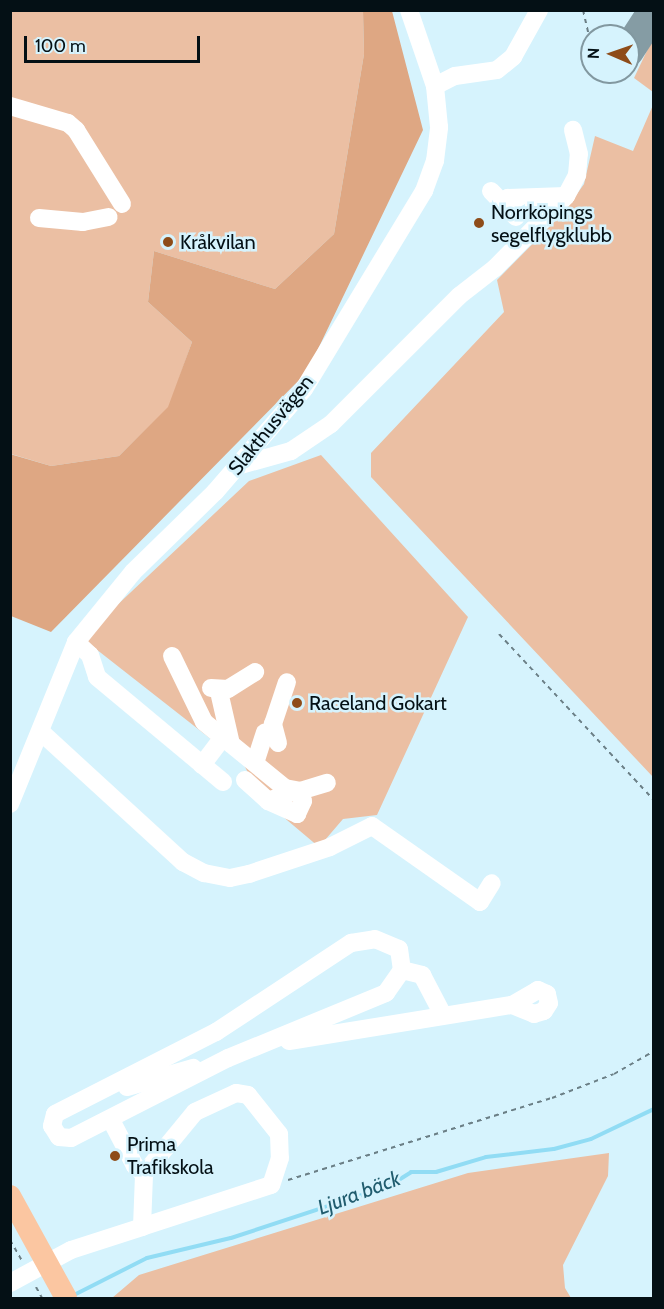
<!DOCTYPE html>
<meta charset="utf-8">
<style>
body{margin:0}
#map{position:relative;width:664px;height:1309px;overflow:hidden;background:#d6f3fd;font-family:Cabin,sans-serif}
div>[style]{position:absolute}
.green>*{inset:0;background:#ebbfa3}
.forest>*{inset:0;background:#dea783}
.stream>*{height:4px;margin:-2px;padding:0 2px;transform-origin:2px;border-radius:2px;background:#91dcf4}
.taxiway>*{height:32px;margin:-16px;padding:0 16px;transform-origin:16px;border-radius:16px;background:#859ca4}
.path>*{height:2px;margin-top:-1px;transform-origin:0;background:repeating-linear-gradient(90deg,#6b7f86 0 4.5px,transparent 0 9px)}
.minor>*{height:18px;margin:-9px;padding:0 9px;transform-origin:9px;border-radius:9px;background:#fff}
.major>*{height:22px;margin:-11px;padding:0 11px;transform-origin:11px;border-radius:11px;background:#fbc6a1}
.dots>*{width:16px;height:16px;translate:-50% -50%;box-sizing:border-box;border:3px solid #d6f3fd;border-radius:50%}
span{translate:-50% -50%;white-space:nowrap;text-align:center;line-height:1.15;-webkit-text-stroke:5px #d6f3fd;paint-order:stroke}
.poi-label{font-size:20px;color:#041015}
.left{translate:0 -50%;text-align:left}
.street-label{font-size:20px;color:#041015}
.water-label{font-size:21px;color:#205c6e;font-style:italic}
.frame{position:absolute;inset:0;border:12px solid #041015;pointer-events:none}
.north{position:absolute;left:580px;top:24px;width:60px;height:60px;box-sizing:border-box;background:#d6f3fd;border:2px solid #8298a0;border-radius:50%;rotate:272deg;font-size:16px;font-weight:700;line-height:24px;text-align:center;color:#041015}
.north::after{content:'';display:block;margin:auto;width:21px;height:27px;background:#8e4c19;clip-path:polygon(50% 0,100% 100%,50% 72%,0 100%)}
.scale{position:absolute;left:24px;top:36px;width:176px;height:27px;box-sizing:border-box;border:3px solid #041015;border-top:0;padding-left:8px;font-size:18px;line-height:21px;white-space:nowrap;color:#041015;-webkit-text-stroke:4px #d6f3fd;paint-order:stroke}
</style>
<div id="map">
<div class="green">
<i style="clip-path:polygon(10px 11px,363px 11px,364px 54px,334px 234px,275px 289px,154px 251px,148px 302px,192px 342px,169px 407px,119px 456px,51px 466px,11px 454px)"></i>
<i style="clip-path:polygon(653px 38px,653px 92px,634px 78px)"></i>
<i style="clip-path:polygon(653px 105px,653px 777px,371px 477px,371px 453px,504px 312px,497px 280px,565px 211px,584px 184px,595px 136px,633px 151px)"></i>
<i style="clip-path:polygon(321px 455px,468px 617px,377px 815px,343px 819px,319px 847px,262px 799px,244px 765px,87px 642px,97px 624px,249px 481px)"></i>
<i style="clip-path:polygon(609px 1153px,608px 1176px,563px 1265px,565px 1288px,571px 1298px,112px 1298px,139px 1275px,468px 1173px)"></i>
</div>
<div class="forest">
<i style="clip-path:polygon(363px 11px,392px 11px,423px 130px,307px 372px,51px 632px,11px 616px,10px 454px,51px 466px,119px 456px,168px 407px,192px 342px,148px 302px,154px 251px,275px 289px,334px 234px,364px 54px)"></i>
</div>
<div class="stream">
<i style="left:72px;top:1296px;width:84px;rotate:-26.9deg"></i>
<i style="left:147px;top:1258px;width:86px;rotate:-13.4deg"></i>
<i style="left:231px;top:1238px;width:166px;rotate:-18.2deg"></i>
<i style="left:389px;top:1186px;width:26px;rotate:-32deg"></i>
<i style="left:411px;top:1172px;width:25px"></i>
<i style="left:436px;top:1172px;width:52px;rotate:-16.7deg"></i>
<i style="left:486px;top:1157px;width:68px;rotate:-6.7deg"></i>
<i style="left:554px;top:1149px;width:38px;rotate:-15deg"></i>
<i style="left:591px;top:1139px;width:70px;rotate:-25.5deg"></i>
</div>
<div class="taxiway">
<i style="left:628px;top:51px;width:48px;rotate:-57deg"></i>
</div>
<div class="path">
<i style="left:583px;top:10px;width:39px;rotate:77deg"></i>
<i style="left:499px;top:634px;width:227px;rotate:47deg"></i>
<i style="left:288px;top:1180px;width:276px;rotate:-17.3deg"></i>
<i style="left:552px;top:1098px;width:66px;rotate:-21.2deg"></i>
<i style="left:614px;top:1074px;width:46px;rotate:-29.9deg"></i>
<i style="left:10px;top:1240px;width:24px;rotate:60deg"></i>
<i style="left:36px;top:1287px;width:13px;rotate:61deg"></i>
</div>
<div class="minor">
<i style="left:435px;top:86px;width:22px;rotate:-27deg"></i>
<i style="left:455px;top:76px;width:42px;rotate:-8.1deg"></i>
<i style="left:497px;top:70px;width:21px;rotate:-39deg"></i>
<i style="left:513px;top:57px;width:54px;rotate:-61deg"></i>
<i style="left:10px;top:106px;width:60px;rotate:16.3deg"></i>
<i style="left:68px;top:123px;width:11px;rotate:41deg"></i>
<i style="left:76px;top:130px;width:87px;rotate:58.1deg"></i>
<i style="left:491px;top:191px;width:36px;rotate:46deg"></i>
<i style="left:502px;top:203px;width:8px;rotate:-40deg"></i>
<i style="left:508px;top:198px;width:58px;rotate:-2deg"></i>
<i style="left:39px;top:218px;width:44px;rotate:5.2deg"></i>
<i style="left:83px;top:222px;width:26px;rotate:-11deg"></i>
<i style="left:237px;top:466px;width:56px;rotate:-15.5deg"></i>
<i style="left:291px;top:451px;width:48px;rotate:-34deg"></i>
<i style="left:331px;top:424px;width:181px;rotate:-45deg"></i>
<i style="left:459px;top:296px;width:46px;rotate:-37.9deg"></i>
<i style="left:495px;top:268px;width:101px;rotate:-45.4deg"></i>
<i style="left:566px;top:196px;width:24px;rotate:-62deg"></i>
<i style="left:577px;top:175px;width:21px;rotate:-85deg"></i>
<i style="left:579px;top:154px;width:25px;rotate:-104deg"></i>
<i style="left:76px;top:642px;width:19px;rotate:43deg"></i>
<i style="left:90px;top:655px;width:23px;rotate:72deg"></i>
<i style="left:97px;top:677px;width:164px;rotate:39.8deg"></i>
<i style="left:172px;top:656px;width:73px;rotate:64.1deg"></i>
<i style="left:204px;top:722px;width:104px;rotate:39.2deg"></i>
<i style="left:285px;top:788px;width:15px;rotate:11deg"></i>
<i style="left:300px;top:791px;width:28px;rotate:-17deg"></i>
<i style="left:211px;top:688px;width:17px;rotate:3deg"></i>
<i style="left:228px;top:689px;width:32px;rotate:-32deg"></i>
<i style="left:220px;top:696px;width:49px;rotate:77.1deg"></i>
<i style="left:41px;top:732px;width:193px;rotate:42.5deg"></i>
<i style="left:183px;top:862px;width:24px;rotate:28deg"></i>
<i style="left:204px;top:873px;width:26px;rotate:11deg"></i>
<i style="left:230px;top:878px;width:19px;rotate:-12deg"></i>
<i style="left:249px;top:874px;width:85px;rotate:-18.4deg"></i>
<i style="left:330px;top:847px;width:47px;rotate:-26.6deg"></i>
<i style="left:372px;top:826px;width:132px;rotate:35.1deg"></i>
<i style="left:480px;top:902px;width:22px;rotate:-58deg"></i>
<i style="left:278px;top:743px;width:20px;rotate:-105deg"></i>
<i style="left:273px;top:724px;width:44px;rotate:-71.6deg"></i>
<i style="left:255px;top:763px;width:32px;rotate:-72deg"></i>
<i style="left:202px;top:765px;width:35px;rotate:-53deg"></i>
<i style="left:245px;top:780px;width:31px;rotate:42deg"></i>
<i style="left:268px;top:801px;width:27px;rotate:-20deg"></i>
<i style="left:268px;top:801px;width:32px;rotate:24deg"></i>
<i style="left:297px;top:814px;width:14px;rotate:-65deg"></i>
<i style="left:303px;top:801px;width:10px;rotate:-107deg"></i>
<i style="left:10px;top:804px;width:175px;rotate:-67.8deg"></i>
<i style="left:76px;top:642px;width:90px;rotate:-50.8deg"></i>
<i style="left:133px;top:572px;width:115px;rotate:-44.3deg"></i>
<i style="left:215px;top:492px;width:136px;rotate:-49.2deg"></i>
<i style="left:304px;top:389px;width:232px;rotate:-58.8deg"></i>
<i style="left:424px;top:191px;width:32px;rotate:-70deg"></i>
<i style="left:435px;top:161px;width:34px;rotate:-83deg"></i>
<i style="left:439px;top:127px;width:41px;rotate:-95.6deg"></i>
<i style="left:435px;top:86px;width:80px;rotate:-108.9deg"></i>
<i style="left:375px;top:939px;width:26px;rotate:23deg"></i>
<i style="left:399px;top:949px;width:21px;rotate:82deg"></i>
<i style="left:402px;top:970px;width:28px;rotate:125deg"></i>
<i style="left:386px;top:993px;width:171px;rotate:157.6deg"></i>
<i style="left:228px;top:1058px;width:176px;rotate:153deg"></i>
<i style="left:71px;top:1138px;width:12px;rotate:-175deg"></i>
<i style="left:59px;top:1137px;width:13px;rotate:-122deg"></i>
<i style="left:52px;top:1126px;width:12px;rotate:-76deg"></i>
<i style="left:55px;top:1114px;width:181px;rotate:-27deg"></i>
<i style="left:216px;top:1032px;width:162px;rotate:-33.4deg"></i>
<i style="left:351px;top:943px;width:24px;rotate:-9deg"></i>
<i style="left:402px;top:970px;width:21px;rotate:14deg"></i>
<i style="left:422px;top:975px;width:45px;rotate:62.3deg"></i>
<i style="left:289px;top:1041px;width:226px;rotate:-9.2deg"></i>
<i style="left:512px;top:1005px;width:24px;rotate:22deg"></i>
<i style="left:534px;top:1014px;width:10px;rotate:-17deg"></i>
<i style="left:544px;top:1011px;width:9px;rotate:-58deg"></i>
<i style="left:549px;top:1003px;width:9px;rotate:-103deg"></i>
<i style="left:547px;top:994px;width:10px;rotate:-156deg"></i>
<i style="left:538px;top:990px;width:30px;rotate:150deg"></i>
<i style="left:127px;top:1087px;width:69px;rotate:-16.1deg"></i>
<i style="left:111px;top:1120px;width:52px;rotate:62.4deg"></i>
<i style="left:135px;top:1166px;width:12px;rotate:42deg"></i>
<i style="left:10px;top:1283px;width:69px;rotate:-28.4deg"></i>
<i style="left:71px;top:1250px;width:75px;rotate:-17.9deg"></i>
<i style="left:142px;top:1227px;width:53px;rotate:-87.8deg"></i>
<i style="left:144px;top:1174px;width:80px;rotate:-50.6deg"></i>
<i style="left:195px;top:1112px;width:45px;rotate:-24.9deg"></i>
<i style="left:236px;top:1093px;width:12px;rotate:9deg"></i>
<i style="left:248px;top:1095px;width:50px;rotate:51.5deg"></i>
<i style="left:279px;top:1134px;width:24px;rotate:88deg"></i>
<i style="left:280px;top:1158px;width:28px;rotate:108deg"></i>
<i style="left:271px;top:1185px;width:136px;rotate:162deg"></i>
</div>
<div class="major">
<i style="left:10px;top:1196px;width:116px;rotate:61.2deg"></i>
</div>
<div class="dots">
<i style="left:479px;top:223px;background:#8e4c19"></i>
<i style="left:168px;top:242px;background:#8e4c19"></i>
<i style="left:297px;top:703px;background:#8e4c19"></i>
<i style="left:115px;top:1156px;background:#8e4c19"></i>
</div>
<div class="poi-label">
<span class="left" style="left:491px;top:224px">Norrköpings<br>segelflygklubb</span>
<span class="left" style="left:180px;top:242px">Kråkvilan</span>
<span class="left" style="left:309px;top:703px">Raceland Gokart</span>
<span class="left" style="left:127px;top:1156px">Prima<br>Trafikskola</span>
</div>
<div class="street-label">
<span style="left:271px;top:425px;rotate:-51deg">Slakthusvägen</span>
</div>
<div class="water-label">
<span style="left:359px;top:1193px;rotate:-21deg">Ljura bäck</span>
</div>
<div class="frame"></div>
<div class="north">N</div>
<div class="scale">100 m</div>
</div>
